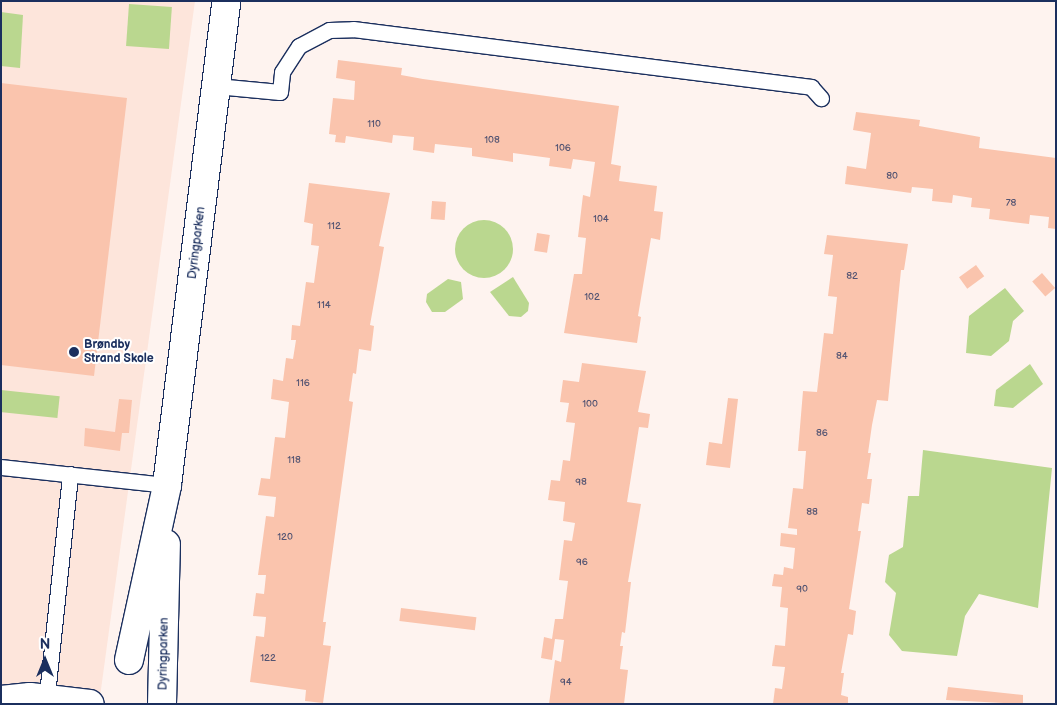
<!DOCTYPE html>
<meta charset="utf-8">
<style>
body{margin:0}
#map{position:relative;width:1057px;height:705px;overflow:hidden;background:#fef3ef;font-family:"Balsamiq Sans",sans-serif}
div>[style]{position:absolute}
.built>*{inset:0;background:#fde5db}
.green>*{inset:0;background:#bad78f;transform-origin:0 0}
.round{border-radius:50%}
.building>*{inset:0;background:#fac4ad;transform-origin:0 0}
.roads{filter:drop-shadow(1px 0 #1b2f5e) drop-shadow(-1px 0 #1b2f5e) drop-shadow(0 1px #1b2f5e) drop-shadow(0 -1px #1b2f5e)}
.service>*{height:15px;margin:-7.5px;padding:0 7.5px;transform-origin:7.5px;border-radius:7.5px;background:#fff}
.minor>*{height:28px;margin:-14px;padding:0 14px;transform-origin:14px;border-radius:14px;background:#fff}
.dots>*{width:14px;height:14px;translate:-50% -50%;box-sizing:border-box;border:2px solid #fff;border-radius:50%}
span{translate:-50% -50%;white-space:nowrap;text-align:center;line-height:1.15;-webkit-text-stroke:4px #fff;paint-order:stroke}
.number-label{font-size:10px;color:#535472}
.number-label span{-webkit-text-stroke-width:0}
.street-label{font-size:12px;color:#1b2f5e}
.poi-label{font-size:12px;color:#1b2f5e;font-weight:700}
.left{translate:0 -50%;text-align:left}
.frame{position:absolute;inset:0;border:2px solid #1b2f5e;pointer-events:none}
.north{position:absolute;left:20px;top:635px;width:50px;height:50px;-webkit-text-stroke:4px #fff;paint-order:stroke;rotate:0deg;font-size:14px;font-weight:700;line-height:20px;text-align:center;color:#1b2f5e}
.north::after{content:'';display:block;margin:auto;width:18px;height:22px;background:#1b2f5e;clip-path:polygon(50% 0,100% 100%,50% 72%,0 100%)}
</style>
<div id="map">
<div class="built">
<i style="clip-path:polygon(1px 1px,195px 1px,99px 704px,1px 704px)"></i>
</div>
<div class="green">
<i style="left:129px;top:4px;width:43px;height:42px;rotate:4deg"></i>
<i style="clip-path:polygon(1px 12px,23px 15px,20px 68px,1px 66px)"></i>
<i class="round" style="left:455px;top:220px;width:58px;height:58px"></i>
<i style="clip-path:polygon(513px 277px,529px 303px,528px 311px,521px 317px,509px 316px,490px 292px)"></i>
<i style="clip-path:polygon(448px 279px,461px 282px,463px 299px,445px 312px,432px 312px,426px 302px,427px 294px)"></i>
<i style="clip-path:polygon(1005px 288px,1024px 311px,1013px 321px,1009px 341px,991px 356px,966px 353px,969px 316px)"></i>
<i style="clip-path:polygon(1030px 364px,1043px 384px,1013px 408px,994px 406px,996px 390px)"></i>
<i style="left:1px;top:390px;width:59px;height:22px;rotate:6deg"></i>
<i style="clip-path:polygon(923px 450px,1052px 468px,1038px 608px,979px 594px,965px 616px,957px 656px,902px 651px,889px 635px,896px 593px,885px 582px,889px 555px,903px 547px,908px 496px,919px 496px)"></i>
</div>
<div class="building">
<i style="clip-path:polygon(338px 60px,402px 68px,401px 75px,423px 79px,619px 106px,611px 164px,621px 166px,619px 181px,657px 186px,654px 211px,663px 212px,660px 240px,651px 238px,638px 316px,641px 317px,637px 343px,564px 333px,574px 274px,582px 274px,586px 238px,578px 237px,583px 195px,590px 197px,595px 162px,573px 159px,571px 169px,549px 166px,550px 158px,513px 153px,513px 162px,472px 156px,472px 148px,435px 144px,434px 153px,413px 150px,414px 137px,393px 135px,392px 143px,346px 136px,345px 143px,335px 142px,336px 135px,329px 134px,333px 98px,354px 100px,355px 81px,336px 78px)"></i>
<i style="clip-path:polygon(1px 83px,127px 98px,94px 376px,1px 365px)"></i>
<i style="clip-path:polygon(856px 112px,920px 120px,919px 126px,980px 137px,979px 148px,1056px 158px,1056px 229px,1048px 228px,1049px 217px,1030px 215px,1029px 224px,989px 219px,990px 209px,971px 207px,972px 198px,953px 195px,952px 203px,932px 201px,933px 189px,912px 187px,911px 193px,845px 184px,847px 166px,866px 169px,871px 133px,853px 130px)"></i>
<i style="clip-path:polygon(309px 183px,390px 193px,379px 246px,384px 247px,370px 325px,374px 326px,371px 351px,359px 349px,356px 374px,353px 373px,349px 401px,353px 402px,323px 622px,326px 622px,323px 645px,331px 646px,323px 703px,305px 701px,306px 690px,250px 682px,256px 636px,264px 637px,266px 617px,253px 616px,256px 593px,264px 594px,266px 575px,258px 575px,266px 516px,274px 517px,276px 497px,258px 495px,261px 478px,270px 479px,275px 437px,285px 438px,289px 402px,271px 399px,273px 379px,283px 381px,286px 358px,293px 359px,296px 340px,291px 340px,292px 325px,300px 326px,306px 282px,314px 283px,319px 246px,311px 245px,313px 224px,304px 222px)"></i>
<i style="left:432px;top:201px;width:14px;height:18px;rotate:4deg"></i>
<i style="left:537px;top:233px;width:13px;height:18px;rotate:9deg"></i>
<i style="clip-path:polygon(827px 235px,908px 244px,904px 270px,901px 270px,888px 401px,877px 400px,872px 425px,868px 453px,871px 453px,867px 479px,872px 479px,869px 504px,862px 503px,858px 531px,861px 531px,849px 609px,856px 611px,853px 635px,848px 634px,841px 673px,844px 673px,841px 695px,848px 697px,848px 704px,773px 704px,775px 688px,782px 689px,785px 667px,772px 666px,775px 645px,785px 646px,788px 608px,780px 607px,782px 587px,772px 586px,774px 574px,783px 575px,784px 567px,793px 569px,795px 548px,780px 546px,781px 533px,797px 535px,797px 529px,788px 528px,793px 488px,803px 489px,806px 451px,798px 451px,803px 391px,817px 392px,824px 333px,833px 334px,837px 297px,828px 296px,833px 255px,824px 254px)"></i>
<i style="left:976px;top:265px;width:14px;height:21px;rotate:54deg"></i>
<i style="left:1042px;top:273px;width:20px;height:13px;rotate:49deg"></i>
<i style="clip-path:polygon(582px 363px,646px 371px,638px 412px,650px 414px,648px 428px,639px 427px,627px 502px,641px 504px,628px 582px,631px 582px,625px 633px,622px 632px,620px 646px,623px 646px,620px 669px,628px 670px,624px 704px,549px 704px,555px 660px,561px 662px,564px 640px,555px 639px,552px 660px,541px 658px,544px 637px,552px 639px,555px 619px,563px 619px,568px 581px,559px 580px,564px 540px,572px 541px,575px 523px,563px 521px,565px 502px,548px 500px,551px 480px,560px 481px,563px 460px,570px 461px,575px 423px,566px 422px,569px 403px,560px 402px,563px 380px,579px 382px)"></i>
<i style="clip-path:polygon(728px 398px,738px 399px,730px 468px,706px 465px,709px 442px,722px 444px)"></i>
<i style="clip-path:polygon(119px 399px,132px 400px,129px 433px,122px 433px,120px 451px,84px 446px,85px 428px,115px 432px)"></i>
<i style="left:401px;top:608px;width:76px;height:13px;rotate:7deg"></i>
<i style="clip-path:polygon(948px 687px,1023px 695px,1023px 704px,946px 700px)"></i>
</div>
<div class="roads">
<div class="service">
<i style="left:216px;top:86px;width:64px;rotate:5.4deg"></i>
<i style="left:280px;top:92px;width:20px;rotate:-84deg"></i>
<i style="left:282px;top:72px;width:31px;rotate:-57deg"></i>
<i style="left:299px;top:46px;width:34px;rotate:-28deg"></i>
<i style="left:329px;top:30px;width:24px;rotate:-2deg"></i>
<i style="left:353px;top:29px;width:462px;rotate:7.2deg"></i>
<i style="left:811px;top:87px;width:15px;rotate:48deg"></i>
<i style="left:1px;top:467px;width:167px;rotate:6.2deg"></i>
<i style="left:46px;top:704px;width:231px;rotate:-84deg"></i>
</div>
<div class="minor">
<i style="left:129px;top:660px;width:179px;rotate:-77.7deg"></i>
<i style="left:167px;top:485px;width:488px;rotate:-83deg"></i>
<i style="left:1px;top:700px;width:29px;rotate:-6deg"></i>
<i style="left:30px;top:697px;width:60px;rotate:6.7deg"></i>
<i style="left:162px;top:704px;width:160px;rotate:-88.6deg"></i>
</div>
</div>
<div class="dots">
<i style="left:74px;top:352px;background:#1b2f5e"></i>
</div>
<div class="number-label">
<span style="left:374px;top:125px">110</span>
<span style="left:492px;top:141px">108</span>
<span style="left:563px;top:149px">106</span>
<span style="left:892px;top:177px">80</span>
<span style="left:1011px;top:204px">78</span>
<span style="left:601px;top:220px">104</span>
<span style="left:334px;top:227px">112</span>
<span style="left:852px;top:277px">82</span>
<span style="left:592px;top:298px">102</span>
<span style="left:324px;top:306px">114</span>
<span style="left:842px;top:357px">84</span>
<span style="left:303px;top:384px">116</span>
<span style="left:590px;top:405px">100</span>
<span style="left:822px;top:434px">86</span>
<span style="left:294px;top:461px">118</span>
<span style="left:581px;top:483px">98</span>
<span style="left:812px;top:513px">88</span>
<span style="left:285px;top:538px">120</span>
<span style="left:582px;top:563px">96</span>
<span style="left:802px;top:590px">90</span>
<span style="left:268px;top:659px">122</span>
<span style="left:566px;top:683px">94</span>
</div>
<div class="street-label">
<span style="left:197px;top:243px;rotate:-83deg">Dyringparken</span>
<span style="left:164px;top:654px;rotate:-89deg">Dyringparken</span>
</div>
<div class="poi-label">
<span class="left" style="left:84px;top:352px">Brøndby<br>Strand Skole</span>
</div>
<div class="frame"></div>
<div class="north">N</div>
</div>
